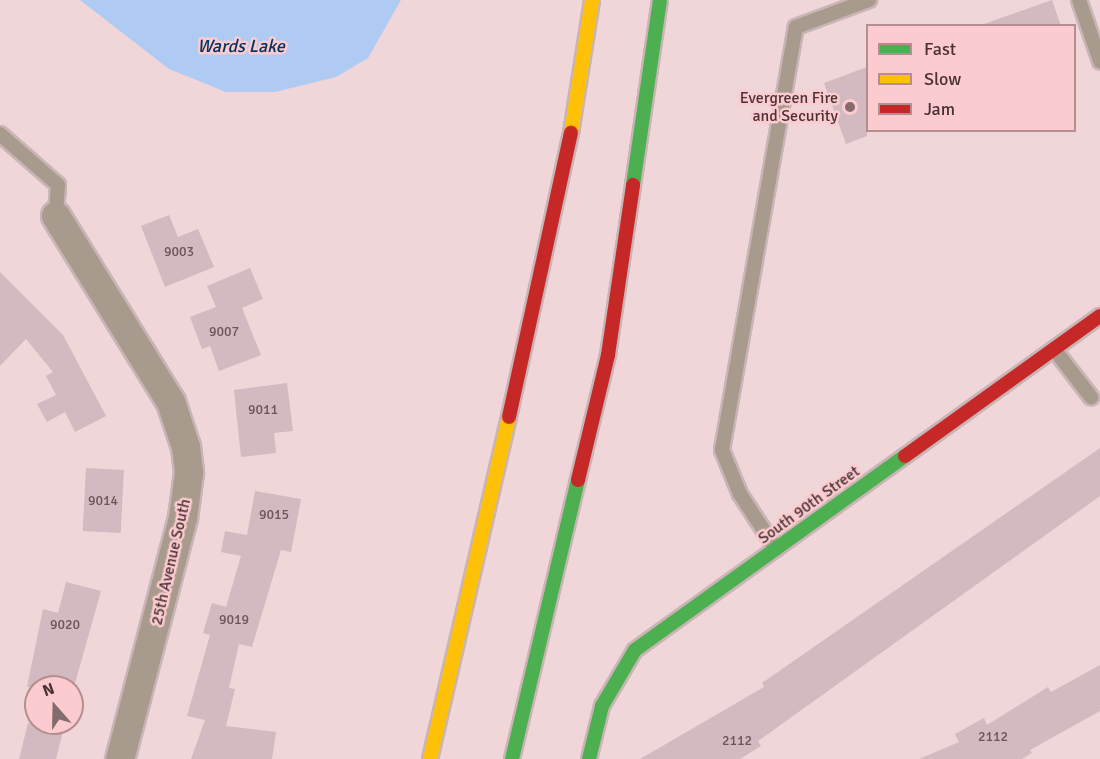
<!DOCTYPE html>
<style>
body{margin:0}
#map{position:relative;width:1100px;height:759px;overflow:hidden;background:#f0d6d8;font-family:Signika,sans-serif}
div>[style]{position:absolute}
.water>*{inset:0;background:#b0cbf3}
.building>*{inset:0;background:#d3b9c0;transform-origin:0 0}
.roads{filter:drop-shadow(2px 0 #c9b4b6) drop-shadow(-2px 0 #c9b4b6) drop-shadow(0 2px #c9b4b6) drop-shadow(0 -2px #c9b4b6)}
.lane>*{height:14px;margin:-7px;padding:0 7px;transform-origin:7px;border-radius:7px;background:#a89a8d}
.street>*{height:28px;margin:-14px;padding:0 14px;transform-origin:14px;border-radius:14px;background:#a89a8d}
.fast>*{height:14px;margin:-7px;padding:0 7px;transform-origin:7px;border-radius:7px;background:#4caf50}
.slow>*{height:14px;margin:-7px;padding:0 7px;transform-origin:7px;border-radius:7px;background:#ffc107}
.jam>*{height:14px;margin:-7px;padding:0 7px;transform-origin:7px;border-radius:7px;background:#c62828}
.dots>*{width:16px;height:16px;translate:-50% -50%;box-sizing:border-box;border:3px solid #fbcbcf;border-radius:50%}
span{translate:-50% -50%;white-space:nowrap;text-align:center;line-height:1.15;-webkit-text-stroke:5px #fbcbcf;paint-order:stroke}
.number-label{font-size:14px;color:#6c5458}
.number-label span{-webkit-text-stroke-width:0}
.poi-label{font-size:16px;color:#4a3235}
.right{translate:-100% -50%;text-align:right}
.street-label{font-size:16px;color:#4a3235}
.water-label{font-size:18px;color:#003464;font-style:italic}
.legend{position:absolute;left:866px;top:24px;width:210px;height:108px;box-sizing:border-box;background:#fbcbcf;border:2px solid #b48e91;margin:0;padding:8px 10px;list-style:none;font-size:18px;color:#4a3235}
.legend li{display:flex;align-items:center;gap:12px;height:30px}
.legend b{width:30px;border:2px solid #b48e91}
.north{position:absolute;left:24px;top:675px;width:60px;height:60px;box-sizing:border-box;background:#fbcbcf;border:2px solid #b48e91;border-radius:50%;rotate:340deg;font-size:16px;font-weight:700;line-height:24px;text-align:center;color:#4a3235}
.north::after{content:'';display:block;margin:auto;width:21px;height:27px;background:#846b6e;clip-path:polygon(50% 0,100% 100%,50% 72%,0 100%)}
</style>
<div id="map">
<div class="water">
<i style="clip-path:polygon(80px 0,401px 0,368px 58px,336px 77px,275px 92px,226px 92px,169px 69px)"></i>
</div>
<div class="building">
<i style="clip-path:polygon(1052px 0,1061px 26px,984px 26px,984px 24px)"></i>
<i style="clip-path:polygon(867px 67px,867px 136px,846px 144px,824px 83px)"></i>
<i style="clip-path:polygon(169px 215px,178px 237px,198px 229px,214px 267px,165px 287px,141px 226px)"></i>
<i style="clip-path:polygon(250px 268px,263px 299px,242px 308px,261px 355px,219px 371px,210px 346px,202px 349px,190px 317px,216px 307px,207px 286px)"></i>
<i style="clip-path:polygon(0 272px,63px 335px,106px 416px,75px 432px,65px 412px,47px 422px,37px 404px,56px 395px,46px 376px,53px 372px,26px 339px,0 366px)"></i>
<i style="clip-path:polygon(287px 383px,293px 431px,274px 433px,276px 453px,241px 457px,234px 390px)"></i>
<i style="clip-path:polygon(1100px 448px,1100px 496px,758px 741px,761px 746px,740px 759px,640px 759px,764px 687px,762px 683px)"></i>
<i style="left:86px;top:468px;width:38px;height:63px;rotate:3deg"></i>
<i style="clip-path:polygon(255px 491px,301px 499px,291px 552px,281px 550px,252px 647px,239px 644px,229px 688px,235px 689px,226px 726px,276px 732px,272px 759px,191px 759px,205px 720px,187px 716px,210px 635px,203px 633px,212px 603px,226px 607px,241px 556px,221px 552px,225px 531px,247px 535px)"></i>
<i style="clip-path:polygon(66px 582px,101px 591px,74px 687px,27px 687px,43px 609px,58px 613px)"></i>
<i style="clip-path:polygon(1100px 665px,1100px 711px,1030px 750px,1032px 753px,1022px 759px,919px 759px,959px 742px,955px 734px,984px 718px,987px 725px,1048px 687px,1051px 692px)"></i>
<i style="clip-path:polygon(28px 723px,65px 723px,56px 759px,19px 759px)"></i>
</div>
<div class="roads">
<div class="lane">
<i style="left:1079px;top:0;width:65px;rotate:71deg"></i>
<i style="left:0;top:134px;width:77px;rotate:41.3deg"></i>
<i style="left:58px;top:185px;width:31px;rotate:94deg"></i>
<i style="left:1054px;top:349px;width:61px;rotate:52.4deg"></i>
<i style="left:776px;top:549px;width:66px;rotate:-123.2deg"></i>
<i style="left:740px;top:494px;width:48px;rotate:-112.2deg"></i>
<i style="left:722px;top:450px;width:429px;rotate:-80.1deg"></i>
<i style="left:796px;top:27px;width:78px;rotate:-20.3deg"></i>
</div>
<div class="street">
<i style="left:56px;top:216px;width:219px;rotate:58.3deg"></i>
<i style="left:171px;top:402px;width:47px;rotate:71.6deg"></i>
<i style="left:186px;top:447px;width:26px;rotate:83deg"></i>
<i style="left:189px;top:473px;width:45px;rotate:97.6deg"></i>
<i style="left:183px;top:518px;width:249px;rotate:104.6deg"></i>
</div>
<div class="fast">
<i style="left:633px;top:185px;width:187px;rotate:-81.7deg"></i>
<i style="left:512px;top:759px;width:287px;rotate:-76.7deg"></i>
<i style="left:589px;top:759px;width:55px;rotate:-76.2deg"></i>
<i style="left:602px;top:706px;width:65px;rotate:-59.5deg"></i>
<i style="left:635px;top:650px;width:332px;rotate:-35.7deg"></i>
</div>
<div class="slow">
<i style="left:571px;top:133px;width:135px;rotate:-81deg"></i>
<i style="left:430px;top:759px;width:351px;rotate:-77deg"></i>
</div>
<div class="jam">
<i style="left:509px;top:417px;width:291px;rotate:-77.7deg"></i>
<i style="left:905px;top:456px;width:240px;rotate:-35.7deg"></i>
<i style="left:578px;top:480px;width:129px;rotate:-76.5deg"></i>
<i style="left:608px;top:355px;width:172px;rotate:-81.6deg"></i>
</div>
</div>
<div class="dots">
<i style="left:850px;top:107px;background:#846b6e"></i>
</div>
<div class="number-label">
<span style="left:179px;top:252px">9003</span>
<span style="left:224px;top:332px">9007</span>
<span style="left:263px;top:410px">9011</span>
<span style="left:103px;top:501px">9014</span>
<span style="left:274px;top:515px">9015</span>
<span style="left:234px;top:620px">9019</span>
<span style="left:65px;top:625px">9020</span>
<span style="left:993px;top:737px">2112</span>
<span style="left:737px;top:741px">2112</span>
</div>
<div class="poi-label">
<span class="right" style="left:838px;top:107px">Evergreen Fire<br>and Security</span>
</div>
<div class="street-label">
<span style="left:809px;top:505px;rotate:-36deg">South 90th Street</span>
<span style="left:171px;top:562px;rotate:-77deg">25th Avenue South</span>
</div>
<div class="water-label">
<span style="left:241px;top:46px">Wards Lake</span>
</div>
<ul class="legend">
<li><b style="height:8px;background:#4caf50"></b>Fast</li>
<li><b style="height:8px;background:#ffc107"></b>Slow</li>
<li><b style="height:8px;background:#c62828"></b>Jam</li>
</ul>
<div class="north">N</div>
</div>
